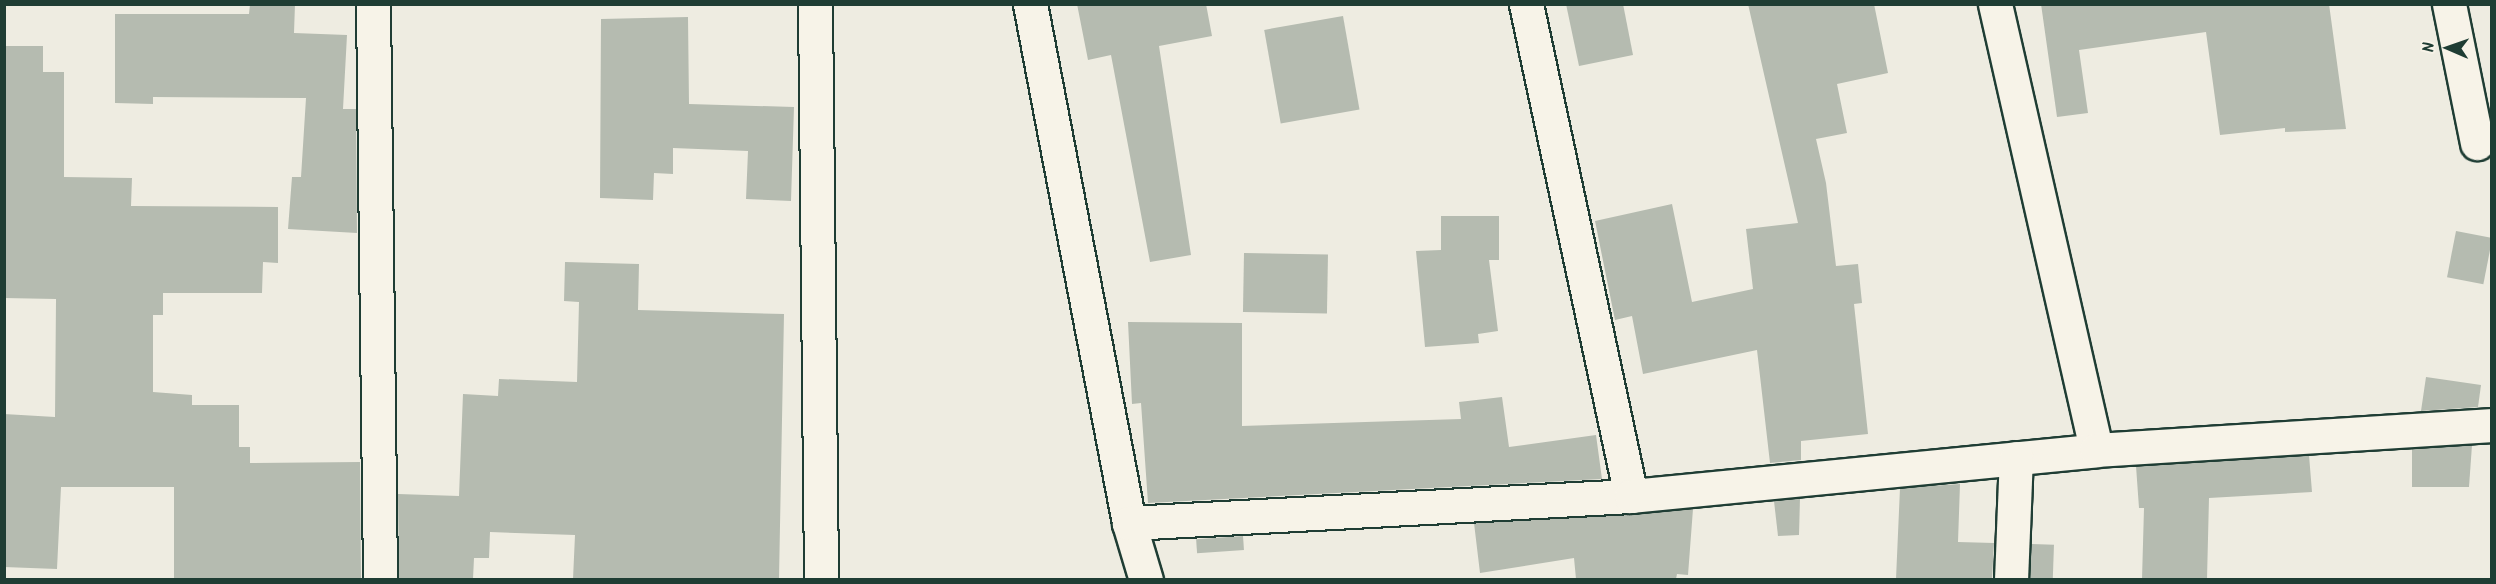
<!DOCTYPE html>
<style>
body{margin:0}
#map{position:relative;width:2496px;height:584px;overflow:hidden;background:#eeece1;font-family:Kalam,sans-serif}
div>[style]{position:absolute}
.building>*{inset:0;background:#b5bbb0;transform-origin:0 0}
.roads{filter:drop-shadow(2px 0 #1f3d34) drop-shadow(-2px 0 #1f3d34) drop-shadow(0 2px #1f3d34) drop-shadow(0 -2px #1f3d34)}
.street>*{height:33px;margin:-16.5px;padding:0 16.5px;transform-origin:16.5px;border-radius:16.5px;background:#f7f3e8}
span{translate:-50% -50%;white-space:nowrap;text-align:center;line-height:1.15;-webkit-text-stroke:6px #f7f3e8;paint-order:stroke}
.frame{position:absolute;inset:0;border:6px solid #1f3d34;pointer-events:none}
.north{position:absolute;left:2418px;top:18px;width:60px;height:60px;-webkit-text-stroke:4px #f7f3e8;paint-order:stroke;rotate:272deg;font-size:16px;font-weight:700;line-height:24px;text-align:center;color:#1f3d34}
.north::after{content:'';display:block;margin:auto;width:21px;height:27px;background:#1f3d34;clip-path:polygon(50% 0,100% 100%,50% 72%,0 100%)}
</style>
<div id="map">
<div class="building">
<i style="clip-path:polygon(250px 4px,295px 4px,294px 33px,347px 35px,343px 109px,356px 109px,357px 233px,288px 229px,292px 177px,301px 177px,306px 98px,153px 97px,153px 104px,115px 103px,115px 14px,249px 14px)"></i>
<i style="clip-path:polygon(1077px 4px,1206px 4px,1212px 36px,1159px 46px,1191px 255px,1150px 262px,1111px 55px,1088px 60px)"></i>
<i style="clip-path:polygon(1566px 4px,1623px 4px,1633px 55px,1579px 66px)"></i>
<i style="clip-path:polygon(1748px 4px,1874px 4px,1888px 73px,1837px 84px,1847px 133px,1816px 139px,1826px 183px,1836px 266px,1858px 264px,1862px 303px,1854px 304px,1868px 434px,1801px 441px,1801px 460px,1770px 463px,1757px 350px,1643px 374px,1632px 316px,1615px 320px,1595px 221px,1672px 204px,1692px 302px,1753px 289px,1746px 229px,1798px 223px)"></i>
<i style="clip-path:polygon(2041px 4px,2329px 4px,2346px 129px,2285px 132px,2285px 128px,2220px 135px,2206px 32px,2079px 50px,2088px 113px,2057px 117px)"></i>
<i style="left:1343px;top:16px;width:95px;height:80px;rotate:80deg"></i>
<i style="clip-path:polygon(688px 17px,689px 104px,794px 107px,791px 201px,746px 199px,748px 151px,673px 148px,673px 174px,654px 173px,653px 200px,600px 198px,601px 19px)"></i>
<i style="clip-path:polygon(4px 46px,43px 46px,43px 72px,64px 72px,64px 177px,132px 178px,131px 206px,278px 207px,278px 263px,263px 262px,262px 293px,163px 293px,163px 315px,153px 315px,153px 392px,192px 395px,192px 405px,239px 405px,239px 447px,250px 447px,250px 463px,360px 462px,361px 579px,174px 579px,174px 487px,61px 487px,57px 569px,4px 567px,4px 414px,55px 417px,56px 299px,4px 298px)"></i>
<i style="clip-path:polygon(1441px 216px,1499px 216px,1499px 260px,1489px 260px,1498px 331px,1478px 334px,1479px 343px,1425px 347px,1416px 251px,1441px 250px)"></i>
<i style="left:2456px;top:231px;width:37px;height:47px;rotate:11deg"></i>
<i style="left:1244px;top:253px;width:84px;height:59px;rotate:1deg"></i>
<i style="clip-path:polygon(565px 262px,639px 264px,638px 310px,784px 314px,779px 579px,573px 579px,575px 535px,490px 532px,489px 558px,474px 558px,473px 579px,399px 579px,398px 494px,459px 496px,463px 394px,498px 396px,499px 379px,577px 382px,579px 302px,564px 301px)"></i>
<i style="clip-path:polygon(1128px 322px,1242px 323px,1242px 426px,1461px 419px,1459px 402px,1502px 397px,1509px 447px,1596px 435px,1602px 479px,1148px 503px,1141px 403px,1132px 404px)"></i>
<i style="clip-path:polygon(2426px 377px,2481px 385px,2478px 407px,2421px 411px)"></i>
<i style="clip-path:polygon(2472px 445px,2469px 487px,2412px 487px,2412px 449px)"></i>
<i style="clip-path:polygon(2309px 455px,2312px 492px,2209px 498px,2207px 579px,2142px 579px,2144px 508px,2139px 508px,2136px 466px)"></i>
<i style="clip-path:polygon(1960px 484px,1958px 542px,1994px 543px,1992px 579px,1896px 579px,1900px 488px)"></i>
<i style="clip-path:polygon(1800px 498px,1799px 535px,1778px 536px,1774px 501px)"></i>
<i style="clip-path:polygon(1693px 509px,1688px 575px,1677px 574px,1676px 579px,1576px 579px,1574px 558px,1480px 573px,1474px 523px)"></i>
<i style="left:1243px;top:536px;width:14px;height:47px;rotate:86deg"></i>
<i style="left:2031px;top:544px;width:23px;height:35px;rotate:2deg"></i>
</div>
<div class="roads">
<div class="street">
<i style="left:373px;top:4px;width:576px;rotate:89.3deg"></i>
<i style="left:815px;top:4px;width:576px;rotate:89.4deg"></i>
<i style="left:1030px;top:4px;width:528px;rotate:79.2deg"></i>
<i style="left:1129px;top:523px;width:59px;rotate:73.4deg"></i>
<i style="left:1526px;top:4px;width:503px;rotate:77.95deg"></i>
<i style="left:1995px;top:4px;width:457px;rotate:77.2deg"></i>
<i style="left:2449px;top:4px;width:142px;rotate:78.6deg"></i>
<i style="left:1129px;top:523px;width:503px;rotate:-3.08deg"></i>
<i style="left:1631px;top:496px;width:467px;rotate:-5.6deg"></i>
<i style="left:2096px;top:450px;width:397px;rotate:-3.6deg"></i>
<i style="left:2011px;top:580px;width:122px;rotate:-87.7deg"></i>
</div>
</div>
<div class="frame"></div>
<div class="north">N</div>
</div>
